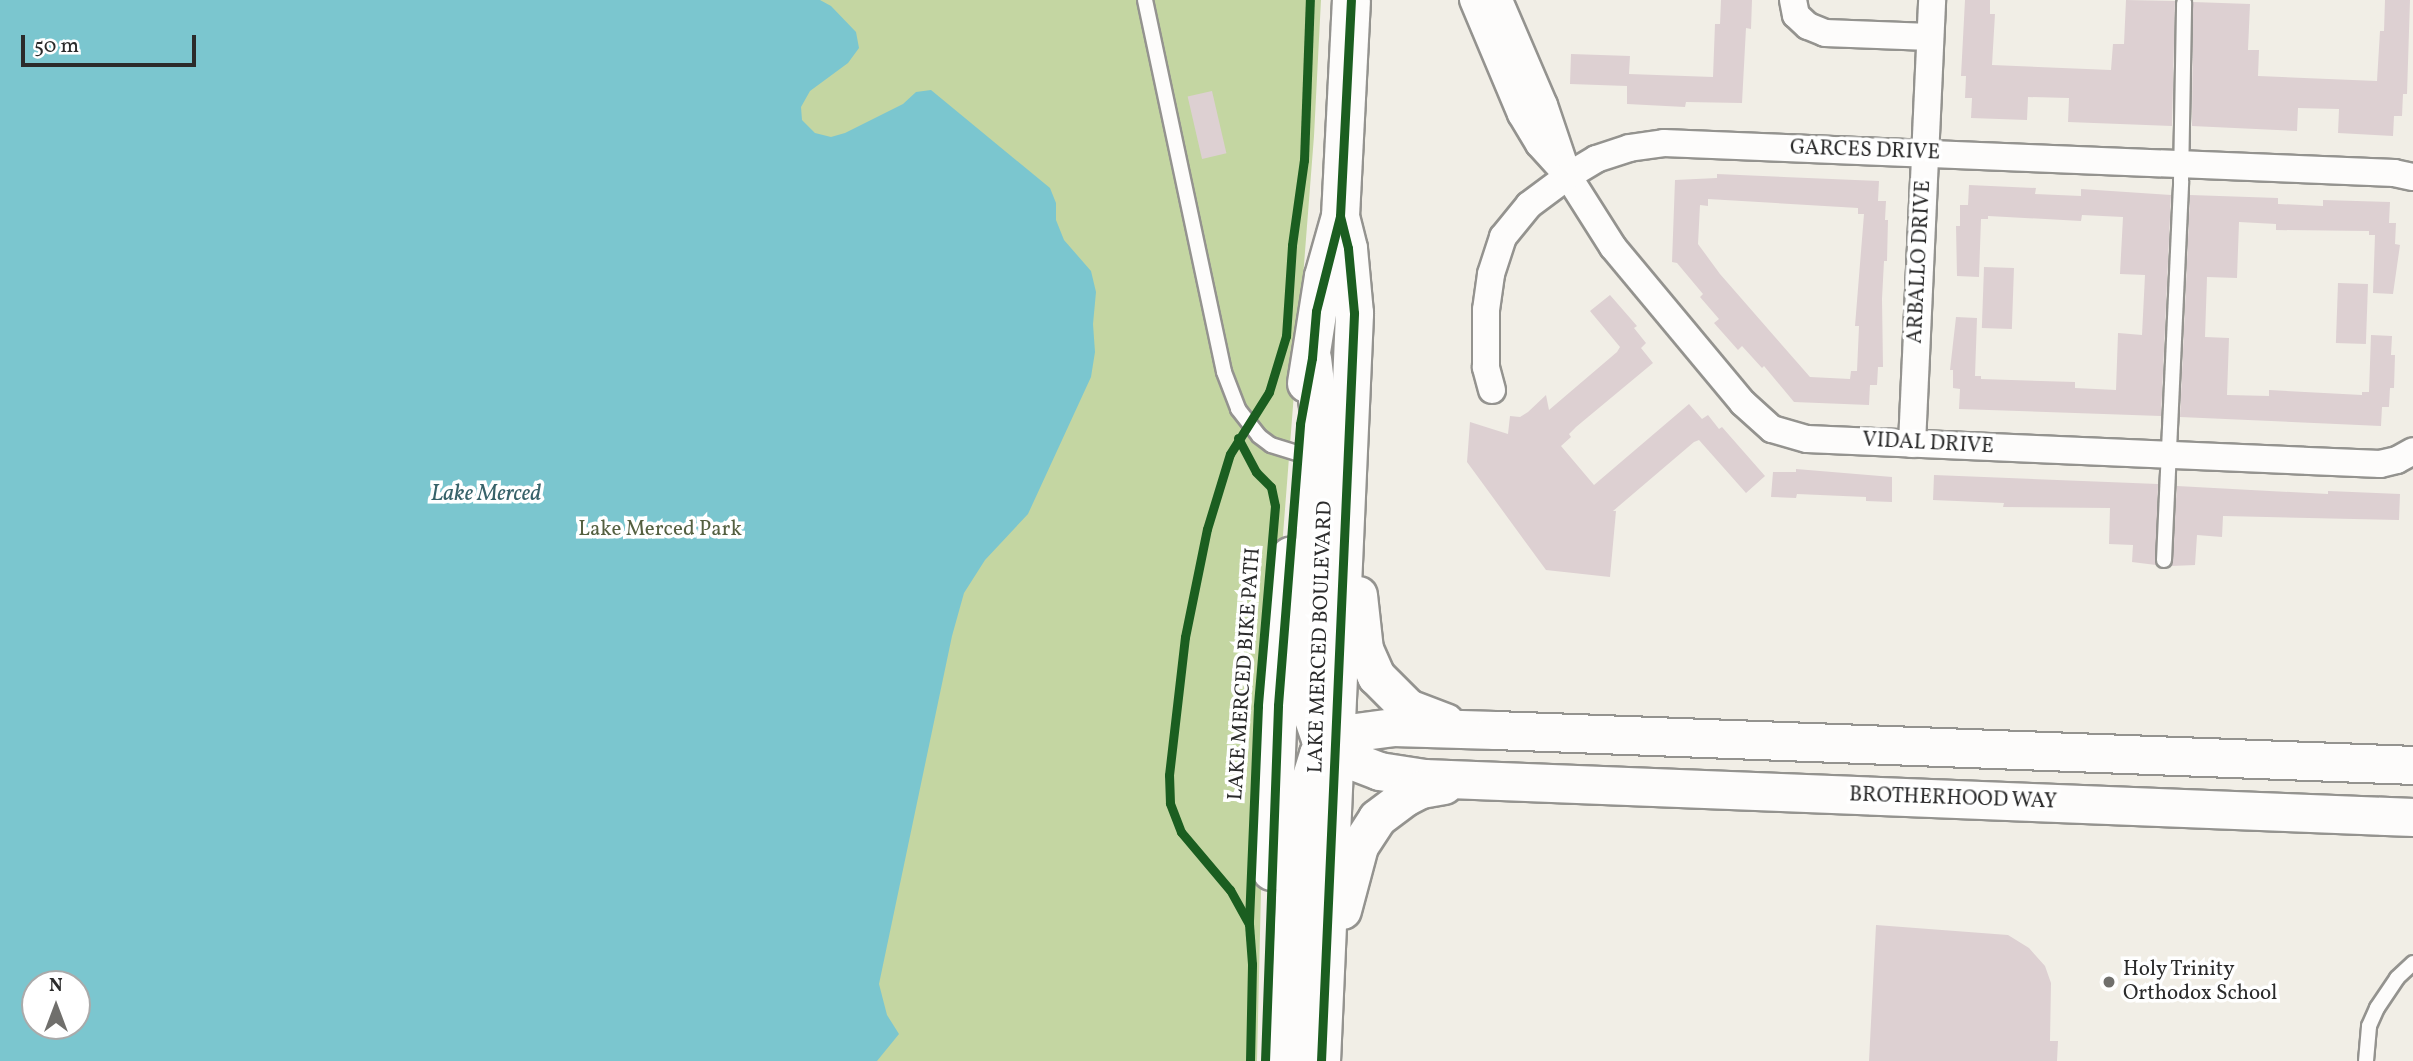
<!DOCTYPE html>
<style>
body{margin:0}
#map{position:relative;width:2413px;height:1061px;overflow:hidden;background:#f1eee6;font-family:Vollkorn,serif}
div>[style]{position:absolute}
.green>*{inset:0;background:#c4d6a2}
.water>*{inset:0;background:#7bc6cf}
.building>*{inset:0;background:#ddd0d2;transform-origin:0 0}
.roads{filter:drop-shadow(2px 0 #94938f) drop-shadow(-2px 0 #94938f) drop-shadow(0 2px #94938f) drop-shadow(0 -2px #94938f)}
.lane>*{height:14px;margin:-7px;padding:0 7px;transform-origin:7px;border-radius:7px;background:#fdfcfb}
.street>*{height:26px;margin:-13px;padding:0 13px;transform-origin:13px;border-radius:13px;background:#fdfcfb}
.secondary>*{height:37px;margin:-18.5px;padding:0 18.5px;transform-origin:18.5px;border-radius:18.5px;background:#fdfcfb}
.cycleway>*{height:9px;margin:-4.5px;padding:0 4.5px;transform-origin:4.5px;border-radius:4.5px;background:#1b5e20}
.dots>*{width:19px;height:19px;translate:-50% -50%;box-sizing:border-box;border:4px solid #fff;border-radius:50%}
span{translate:-50% -50%;white-space:nowrap;text-align:center;line-height:1.15;-webkit-text-stroke:7px #fff;paint-order:stroke}
.street-label{font-size:21px;color:#2b2b2b}
.park-label{font-size:21px;color:#546041}
.poi-label{font-size:21px;color:#2b2b2b}
.left{translate:0 -50%;text-align:left}
.water-label{font-size:23px;color:#376269;font-style:italic}
.north{position:absolute;left:21px;top:970px;width:70px;height:70px;box-sizing:border-box;background:#fff;border:2px solid #aaa;border-radius:50%;rotate:0deg;font-size:19px;font-weight:700;line-height:28px;text-align:center;color:#2b2b2b}
.north::after{content:'';display:block;margin:auto;width:24px;height:32px;background:#706f6c;clip-path:polygon(50% 0,100% 100%,50% 72%,0 100%)}
.scale{position:absolute;left:21px;top:35px;width:175px;height:32px;box-sizing:border-box;border:4px solid #2b2b2b;border-top:0;padding-left:9px;font-size:21px;line-height:24px;white-space:nowrap;color:#2b2b2b;-webkit-text-stroke:5px #fff;paint-order:stroke}
</style>
<div id="map">
<div class="green">
<i style="clip-path:polygon(evenodd,0 0,1321px 0,1314px 136px,1270px 702px,1262px 849px,1257px 1061px,0 1061px,0 0,35px 984px,77px 984px,77px 1026px,35px 1026px,35px 984px)"></i>
</div>
<div class="water">
<i style="clip-path:polygon(evenodd,0 0,820px 0,831px 6px,856px 32px,859px 48px,848px 63px,810px 91px,801px 107px,802px 120px,815px 133px,831px 137px,845px 133px,903px 104px,916px 92px,931px 90px,1050px 188px,1056px 203px,1056px 220px,1064px 240px,1091px 271px,1096px 292px,1093px 324px,1095px 352px,1091px 377px,1028px 514px,985px 560px,964px 593px,952px 636px,879px 984px,887px 1015px,899px 1034px,877px 1061px,0 1061px,0 0,35px 984px,77px 984px,77px 1026px,35px 1026px,35px 984px)"></i>
</div>
<div class="building">
<i style="clip-path:polygon(1721px 0,1752px 0,1751px 29px,1746px 28px,1742px 103px,1686px 102px,1685px 107px,1627px 104px,1627px 86px,1570px 84px,1571px 54px,1630px 56px,1629px 74px,1713px 77px,1715px 24px,1720px 24px)"></i>
<i style="clip-path:polygon(1965px 0,1990px 0,1990px 14px,1995px 14px,1992px 65px,2111px 70px,2113px 44px,2124px 44px,2126px 0,2175px 1px,2172px 126px,2068px 122px,2069px 98px,2028px 97px,2027px 120px,1971px 118px,1972px 98px,1965px 98px,1966px 76px,1961px 76px)"></i>
<i style="clip-path:polygon(2385px 0,2410px 0,2407px 94px,2403px 94px,2402px 116px,2394px 116px,2393px 136px,2338px 133px,2339px 109px,2298px 108px,2297px 131px,2192px 126px,2193px 2px,2250px 4px,2248px 50px,2259px 50px,2258px 76px,2377px 81px,2380px 31px,2384px 31px)"></i>
<i style="left:1212px;top:91px;width:64px;height:25px;rotate:77deg"></i>
<i style="clip-path:polygon(evenodd,1717px 174px,1879px 181px,1878px 201px,1886px 201px,1885px 220px,1888px 220px,1887px 261px,1884px 261px,1882px 299px,1883px 367px,1878px 367px,1877px 385px,1870px 385px,1869px 405px,1794px 402px,1764px 366px,1762px 368px,1742px 346px,1738px 350px,1714px 323px,1719px 319px,1700px 297px,1703px 294px,1677px 263px,1672px 262px,1675px 180px,1717px 178px,1717px 174px,1708px 199px,1858px 208px,1858px 214px,1864px 214px,1855px 326px,1859px 326px,1857px 371px,1851px 371px,1850px 379px,1810px 377px,1720px 274px,1698px 244px,1700px 205px,1708px 206px,1708px 199px)"></i>
<i style="clip-path:polygon(1969px 185px,2036px 188px,2035px 194px,2081px 196px,2081px 189px,2171px 195px,2161px 416px,1959px 409px,1960px 389px,1953px 388px,1953px 370px,1950px 370px,1956px 317px,1977px 318px,1975px 376px,1981px 376px,1981px 379px,2075px 382px,2075px 388px,2116px 390px,2118px 333px,2142px 335px,2145px 275px,2120px 274px,2123px 217px,2082px 215px,2081px 221px,1988px 216px,1988px 219px,1981px 219px,1979px 277px,1957px 276px,1956px 226px,1960px 226px,1960px 205px,1968px 205px)"></i>
<i style="clip-path:polygon(2190px 195px,2278px 198px,2278px 204px,2323px 206px,2323px 200px,2390px 202px,2389px 223px,2396px 223px,2395px 244px,2400px 245px,2393px 294px,2373px 293px,2375px 235px,2369px 235px,2369px 231px,2276px 230px,2276px 224px,2239px 222px,2237px 278px,2207px 277px,2205px 337px,2229px 338px,2227px 395px,2269px 396px,2269px 390px,2362px 395px,2362px 392px,2369px 392px,2371px 335px,2392px 336px,2391px 355px,2395px 355px,2394px 388px,2390px 388px,2389px 407px,2382px 407px,2381px 426px,2180px 417px)"></i>
<i style="left:1984px;top:267px;width:30px;height:61px;rotate:2deg"></i>
<i style="left:2338px;top:283px;width:30px;height:60px;rotate:2deg"></i>
<i style="clip-path:polygon(1610px 295px,1637px 326px,1634px 328px,1646px 343px,1641px 348px,1653px 363px,1576px 427px,1569px 434px,1571px 437px,1561px 446px,1594px 485px,1689px 404px,1702px 419px,1708px 415px,1719px 429px,1722px 427px,1765px 476px,1746px 493px,1699px 440px,1694px 442px,1613px 511px,1616px 511px,1610px 577px,1546px 570px,1467px 462px,1470px 422px,1508px 434px,1510px 416px,1520px 417px,1528px 412px,1546px 395px,1549px 410px,1617px 352px,1620px 347px,1590px 311px)"></i>
<i style="clip-path:polygon(1796px 469px,1892px 477px,1892px 502px,1866px 501px,1866px 497px,1797px 494px,1796px 498px,1771px 497px,1773px 472px,1796px 472px)"></i>
<i style="clip-path:polygon(1934px 475px,2158px 484px,2156px 565px,2132px 562px,2133px 545px,2109px 544px,2110px 508px,2003px 507px,2004px 503px,1933px 500px)"></i>
<i style="clip-path:polygon(2177px 486px,2328px 494px,2328px 491px,2400px 494px,2399px 520px,2223px 516px,2222px 537px,2197px 535px,2195px 565px,2171px 566px)"></i>
<i style="clip-path:polygon(1876px 925px,2008px 935px,2029px 948px,2045px 966px,2051px 983px,2050px 1041px,2058px 1041px,2057px 1061px,1869px 1061px)"></i>
</div>
<div class="roads">
<div class="lane">
<i style="left:1145px;top:0;width:380px;rotate:78deg"></i>
<i style="left:1224px;top:372px;width:40px;rotate:69deg"></i>
<i style="left:1238px;top:409px;width:34px;rotate:52deg"></i>
<i style="left:1259px;top:436px;width:15px;rotate:37deg"></i>
<i style="left:1271px;top:445px;width:28px;rotate:17deg"></i>
<i style="left:2164px;top:560px;width:379px;rotate:-87.4deg"></i>
<i style="left:2181px;top:181px;width:178px;rotate:-89deg"></i>
<i style="left:2366px;top:1061px;width:35px;rotate:-85deg"></i>
<i style="left:2369px;top:1026px;width:20px;rotate:-66deg"></i>
<i style="left:2377px;top:1008px;width:36px;rotate:-56deg"></i>
<i style="left:2397px;top:978px;width:22px;rotate:-43deg"></i>
</div>
<div class="street">
<i style="left:1473px;top:0;width:124px;rotate:67.2deg"></i>
<i style="left:1521px;top:114px;width:35px;rotate:59deg"></i>
<i style="left:1539px;top:144px;width:43px;rotate:47.8deg"></i>
<i style="left:1568px;top:176px;width:84px;rotate:57.6deg"></i>
<i style="left:1613px;top:247px;width:203px;rotate:50.2deg"></i>
<i style="left:1743px;top:403px;width:39px;rotate:42deg"></i>
<i style="left:1772px;top:429px;width:36px;rotate:16deg"></i>
<i style="left:1807px;top:439px;width:574px;rotate:2.5deg"></i>
<i style="left:2380px;top:464px;width:17px;rotate:-13deg"></i>
<i style="left:2397px;top:460px;width:18px;rotate:-29deg"></i>
<i style="left:1499px;top:0;width:114px;rotate:66.8deg"></i>
<i style="left:1544px;top:105px;width:62px;rotate:71.3deg"></i>
<i style="left:1793px;top:0;width:15px;rotate:79deg"></i>
<i style="left:1796px;top:15px;width:16px;rotate:43deg"></i>
<i style="left:1808px;top:26px;width:18px;rotate:22deg"></i>
<i style="left:1825px;top:33px;width:105px;rotate:2.2deg"></i>
<i style="left:1492px;top:390px;width:24px;rotate:-105deg"></i>
<i style="left:1486px;top:367px;width:57px;rotate:-90deg"></i>
<i style="left:1486px;top:310px;width:36px;rotate:-82deg"></i>
<i style="left:1491px;top:274px;width:39px;rotate:-72deg"></i>
<i style="left:1503px;top:237px;width:41px;rotate:-50.9deg"></i>
<i style="left:1529px;top:205px;width:49px;rotate:-36.6deg"></i>
<i style="left:1568px;top:176px;width:33px;rotate:-31deg"></i>
<i style="left:1596px;top:159px;width:35px;rotate:-18deg"></i>
<i style="left:1629px;top:148px;width:35px;rotate:-8deg"></i>
<i style="left:1664px;top:143px;width:731px;rotate:2.35deg"></i>
<i style="left:2394px;top:173px;width:19px;rotate:12deg"></i>
<i style="left:1912px;top:444px;width:444px;rotate:-87.4deg"></i>
</div>
<div class="secondary">
<i style="left:1312px;top:358px;width:57px;rotate:83deg"></i>
<i style="left:1319px;top:415px;width:289px;rotate:92.2deg"></i>
<i style="left:1308px;top:704px;width:37px;rotate:71deg"></i>
<i style="left:1320px;top:739px;width:34px;rotate:36deg"></i>
<i style="left:1348px;top:759px;width:33px;rotate:21deg"></i>
<i style="left:1379px;top:771px;width:46px;rotate:8.8deg"></i>
<i style="left:1424px;top:778px;width:990px;rotate:2.26deg"></i>
<i style="left:1306px;top:383px;width:108px;rotate:-81deg"></i>
<i style="left:1323px;top:276px;width:62px;rotate:-74.2deg"></i>
<i style="left:1340px;top:216px;width:216px;rotate:-87.1deg"></i>
<i style="left:1358px;top:595px;width:54px;rotate:83.7deg"></i>
<i style="left:1364px;top:649px;width:30px;rotate:66deg"></i>
<i style="left:1376px;top:676px;width:45px;rotate:45deg"></i>
<i style="left:1408px;top:708px;width:40px;rotate:21deg"></i>
<i style="left:1271px;top:871px;width:166px;rotate:-87.6deg"></i>
<i style="left:1278px;top:705px;width:150px;rotate:-85.4deg"></i>
<i style="left:1342px;top:910px;width:66px;rotate:-75.1deg"></i>
<i style="left:1359px;top:846px;width:33px;rotate:-57deg"></i>
<i style="left:1377px;top:818px;width:35px;rotate:-37deg"></i>
<i style="left:1405px;top:797px;width:18px;rotate:-27deg"></i>
<i style="left:1421px;top:789px;width:23px;rotate:-10deg"></i>
<i style="left:1287px;top:1061px;width:217px;rotate:-87.6deg"></i>
<i style="left:1296px;top:844px;width:32px;rotate:-83deg"></i>
<i style="left:1300px;top:812px;width:61px;rotate:-72.8deg"></i>
<i style="left:1318px;top:754px;width:19px;rotate:-47deg"></i>
<i style="left:1331px;top:740px;width:18px;rotate:-22deg"></i>
<i style="left:1348px;top:733px;width:45px;rotate:-7.6deg"></i>
<i style="left:1393px;top:727px;width:102px;rotate:1.7deg"></i>
<i style="left:1495px;top:730px;width:919px;rotate:2.18deg"></i>
<i style="left:1321px;top:1061px;width:749px;rotate:-87.47deg"></i>
<i style="left:1354px;top:313px;width:65px;rotate:-95.3deg"></i>
<i style="left:1348px;top:248px;width:29px;rotate:-104deg"></i>
</div>
</div>
<div class="cycleway">
<i style="left:1238px;top:438px;width:38px;rotate:62deg"></i>
<i style="left:1256px;top:472px;width:21px;rotate:45deg"></i>
<i style="left:1271px;top:487px;width:19px;rotate:78deg"></i>
<i style="left:1275px;top:506px;width:201px;rotate:94.9deg"></i>
<i style="left:1258px;top:706px;width:218px;rotate:92.4deg"></i>
<i style="left:1250px;top:1061px;width:97px;rotate:-88.8deg"></i>
<i style="left:1252px;top:964px;width:40px;rotate:-94.3deg"></i>
<i style="left:1249px;top:924px;width:39px;rotate:-119deg"></i>
<i style="left:1230px;top:890px;width:76px;rotate:-130.2deg"></i>
<i style="left:1181px;top:832px;width:31px;rotate:-111deg"></i>
<i style="left:1170px;top:803px;width:28px;rotate:-92deg"></i>
<i style="left:1169px;top:775px;width:139px;rotate:-83.4deg"></i>
<i style="left:1185px;top:637px;width:110px;rotate:-78.5deg"></i>
<i style="left:1207px;top:529px;width:78px;rotate:-73deg"></i>
<i style="left:1230px;top:454px;width:73px;rotate:-57.8deg"></i>
<i style="left:1269px;top:392px;width:59px;rotate:-73.1deg"></i>
<i style="left:1286px;top:336px;width:91px;rotate:-86.2deg"></i>
<i style="left:1292px;top:245px;width:86px;rotate:-82deg"></i>
<i style="left:1304px;top:160px;width:160px;rotate:-87.9deg"></i>
<i style="left:1265px;top:1061px;width:356px;rotate:-87.9deg"></i>
<i style="left:1278px;top:705px;width:282px;rotate:-85.5deg"></i>
<i style="left:1300px;top:424px;width:67px;rotate:-79.7deg"></i>
<i style="left:1312px;top:358px;width:47px;rotate:-85.1deg"></i>
<i style="left:1316px;top:311px;width:98px;rotate:-75.8deg"></i>
<i style="left:1340px;top:216px;width:216px;rotate:-87.1deg"></i>
<i style="left:1321px;top:1061px;width:749px;rotate:-87.47deg"></i>
<i style="left:1354px;top:313px;width:65px;rotate:-95.3deg"></i>
<i style="left:1348px;top:248px;width:33px;rotate:-104deg"></i>
</div>
<div class="dots">
<i style="left:2109px;top:982px;background:#706f6c"></i>
</div>
<div class="street-label">
<span style="left:1865px;top:151px;rotate:2deg">GARCES DRIVE</span>
<span style="left:1920px;top:262px;rotate:-87deg">ARBALLO DRIVE</span>
<span style="left:1928px;top:444px;rotate:3deg">VIDAL DRIVE</span>
<span style="left:1321px;top:637px;rotate:-88deg">LAKE MERCED BOULEVARD</span>
<span style="left:1245px;top:674px;rotate:-86deg">LAKE MERCED BIKE PATH</span>
<span style="left:1953px;top:799px;rotate:2deg">BROTHERHOOD WAY</span>
</div>
<div class="park-label">
<span style="left:660px;top:530px">Lake Merced Park</span>
</div>
<div class="poi-label">
<span class="left" style="left:2123px;top:982px">Holy Trinity<br>Orthodox School</span>
</div>
<div class="water-label">
<span style="left:486px;top:494px">Lake Merced</span>
</div>
<div class="north">N</div>
<div class="scale">50 m</div>
</div>
